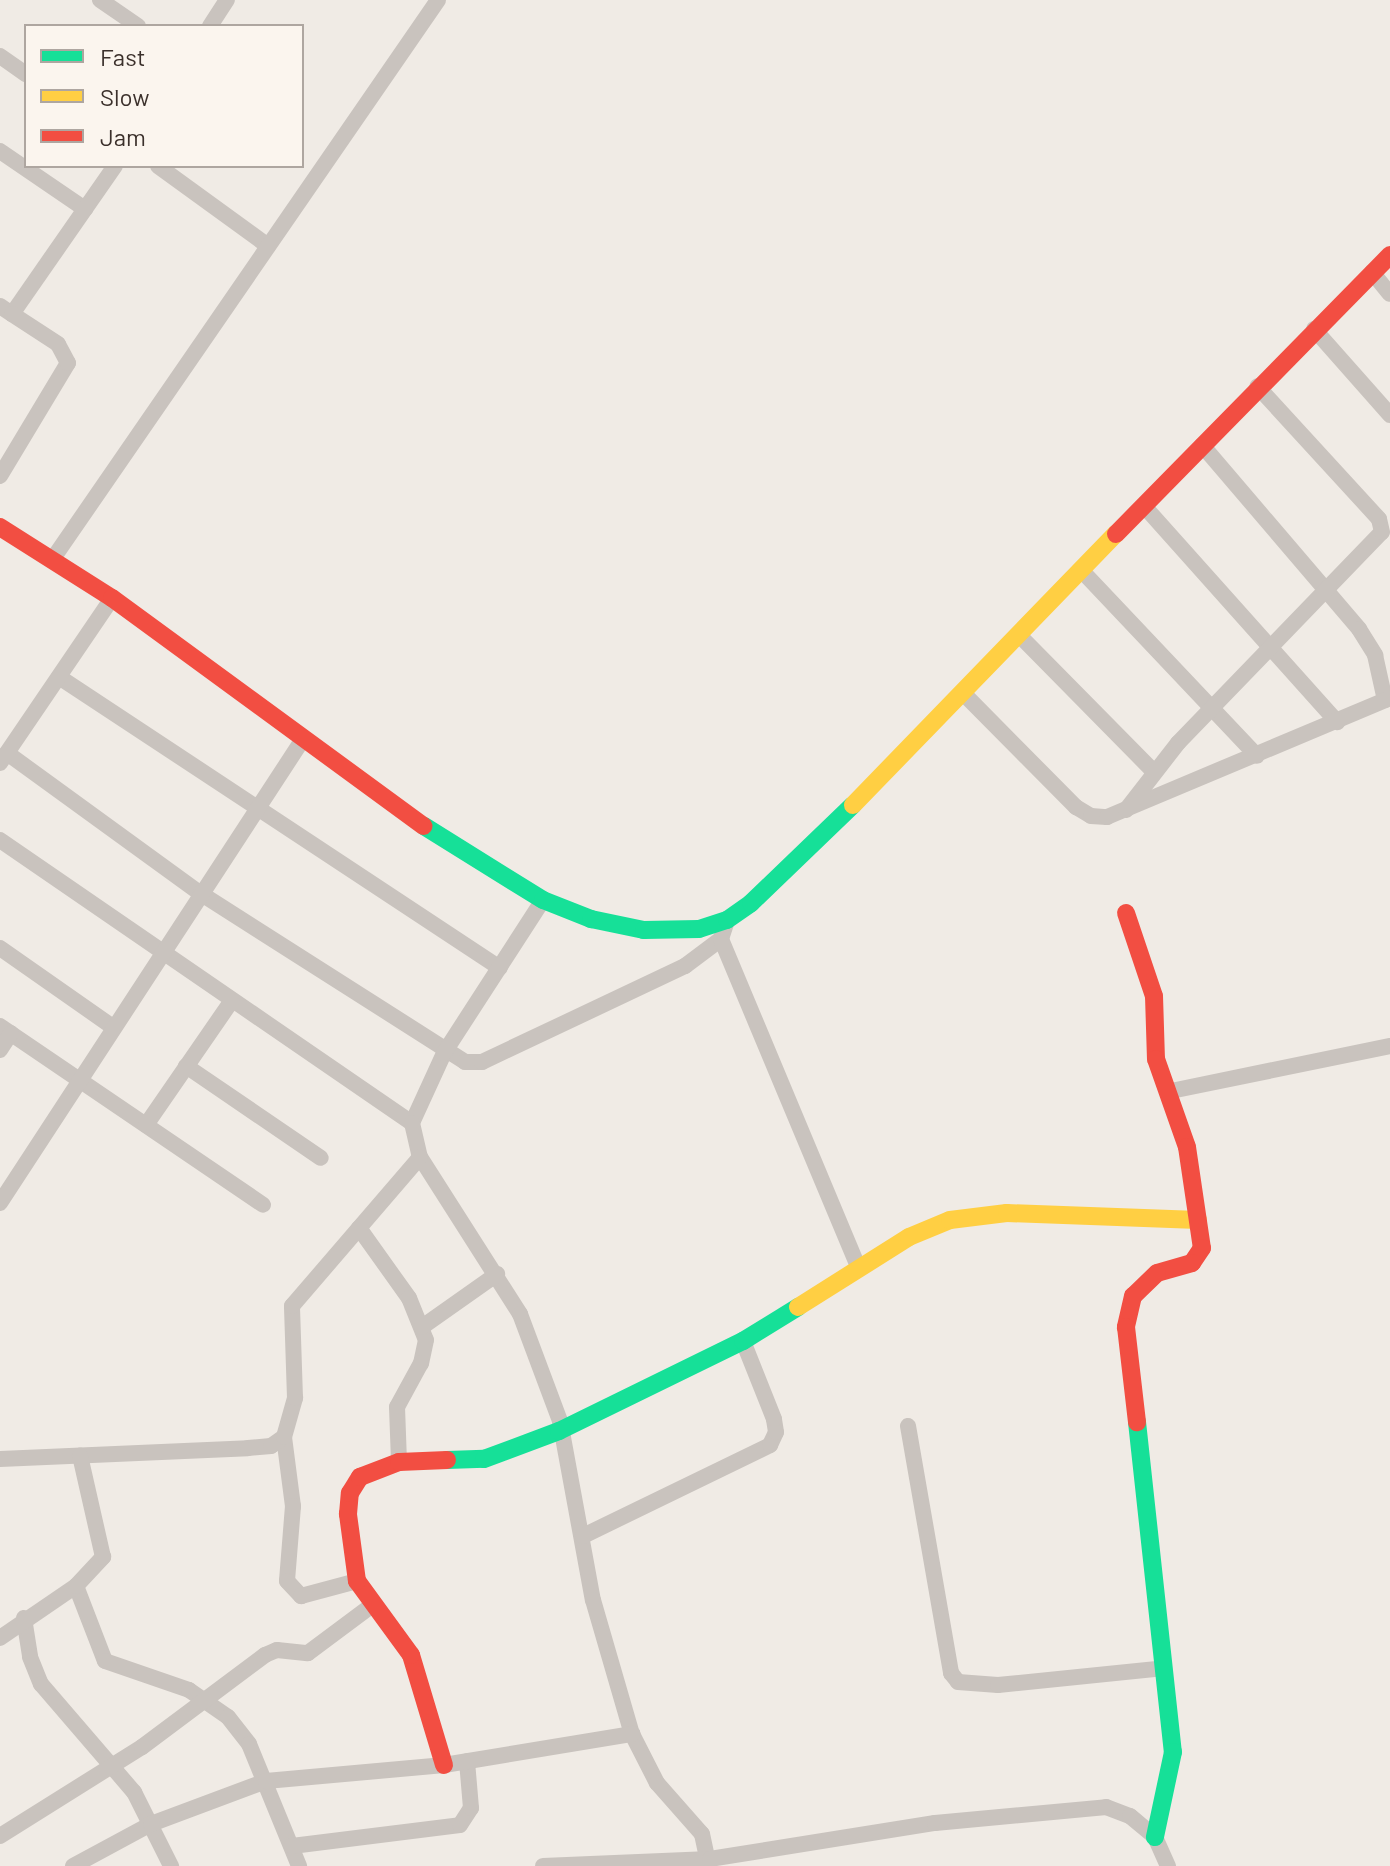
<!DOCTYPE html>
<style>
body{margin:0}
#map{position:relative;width:1390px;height:1866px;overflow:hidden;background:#f0ebe5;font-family:Barlow,sans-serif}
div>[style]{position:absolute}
.street>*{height:16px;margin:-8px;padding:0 8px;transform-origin:8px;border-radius:8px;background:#c9c3be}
.fast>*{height:18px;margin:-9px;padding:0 9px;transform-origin:9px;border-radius:9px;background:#16e098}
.slow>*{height:18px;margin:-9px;padding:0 9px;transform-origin:9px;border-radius:9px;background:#ffcf43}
.jam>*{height:18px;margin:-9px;padding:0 9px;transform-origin:9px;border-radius:9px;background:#f24e42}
span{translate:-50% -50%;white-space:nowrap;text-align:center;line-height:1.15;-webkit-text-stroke:7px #fbf5ee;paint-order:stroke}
.legend{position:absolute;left:24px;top:24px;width:280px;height:144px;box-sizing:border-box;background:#fbf5ee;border:2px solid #aea6a0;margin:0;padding:10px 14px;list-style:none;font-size:24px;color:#3b302b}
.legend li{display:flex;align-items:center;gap:16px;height:40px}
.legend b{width:40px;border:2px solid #aea6a0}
</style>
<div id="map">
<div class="street">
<i style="left:100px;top:0;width:46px;rotate:34.4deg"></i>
<i style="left:210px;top:26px;width:31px;rotate:-57deg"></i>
<i style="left:0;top:56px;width:32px;rotate:35deg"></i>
<i style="left:0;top:151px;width:103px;rotate:34.3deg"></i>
<i style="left:158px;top:166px;width:136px;rotate:36deg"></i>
<i style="left:1372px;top:272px;width:28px;rotate:51deg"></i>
<i style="left:0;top:306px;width:14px;rotate:34deg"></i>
<i style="left:12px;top:314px;width:180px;rotate:-55.2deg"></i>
<i style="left:1314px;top:329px;width:115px;rotate:48.5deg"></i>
<i style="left:1202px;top:445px;width:242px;rotate:49.5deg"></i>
<i style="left:1359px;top:629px;width:31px;rotate:58deg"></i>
<i style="left:1375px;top:655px;width:46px;rotate:77.5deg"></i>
<i style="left:0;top:476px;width:132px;rotate:-59deg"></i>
<i style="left:68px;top:363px;width:21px;rotate:-118deg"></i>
<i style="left:58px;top:344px;width:55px;rotate:-146.9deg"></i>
<i style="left:1144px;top:506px;width:290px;rotate:48.2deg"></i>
<i style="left:52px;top:560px;width:680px;rotate:-55.42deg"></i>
<i style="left:1083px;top:572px;width:253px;rotate:46.6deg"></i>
<i style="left:1020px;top:636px;width:190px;rotate:45.4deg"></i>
<i style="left:59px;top:677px;width:528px;rotate:33.42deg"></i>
<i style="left:963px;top:693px;width:161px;rotate:45.3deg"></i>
<i style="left:1076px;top:807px;width:17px;rotate:31deg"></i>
<i style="left:1091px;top:816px;width:16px;rotate:4deg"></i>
<i style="left:1107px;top:817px;width:307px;rotate:-22.8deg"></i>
<i style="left:7px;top:753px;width:238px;rotate:36deg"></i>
<i style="left:200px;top:893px;width:314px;rotate:32.5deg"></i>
<i style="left:465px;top:1062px;width:17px"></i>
<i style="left:482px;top:1062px;width:225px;rotate:-25.3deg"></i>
<i style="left:685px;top:966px;width:45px;rotate:-36.9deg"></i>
<i style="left:721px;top:939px;width:20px;rotate:-72deg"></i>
<i style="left:0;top:763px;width:199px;rotate:-55.8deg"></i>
<i style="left:1126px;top:810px;width:85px;rotate:-52.2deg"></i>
<i style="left:1178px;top:743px;width:293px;rotate:-46deg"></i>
<i style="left:1382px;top:532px;width:13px;rotate:-103deg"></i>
<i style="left:1379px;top:519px;width:180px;rotate:-132.5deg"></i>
<i style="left:0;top:840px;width:500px;rotate:34.5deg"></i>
<i style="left:412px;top:1123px;width:77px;rotate:-65.4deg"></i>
<i style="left:444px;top:1053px;width:182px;rotate:-57.1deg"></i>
<i style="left:721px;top:939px;width:355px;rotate:67.3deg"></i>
<i style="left:0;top:948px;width:138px;rotate:35deg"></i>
<i style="left:0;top:1026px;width:318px;rotate:34.2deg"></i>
<i style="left:0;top:1050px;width:20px;rotate:-57deg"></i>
<i style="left:186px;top:1066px;width:163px;rotate:34.3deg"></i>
<i style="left:1171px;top:1091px;width:224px;rotate:-11.6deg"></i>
<i style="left:412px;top:1123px;width:35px;rotate:77deg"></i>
<i style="left:420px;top:1157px;width:186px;rotate:57.5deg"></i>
<i style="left:520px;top:1314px;width:114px;rotate:69.5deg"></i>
<i style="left:560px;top:1421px;width:182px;rotate:79.6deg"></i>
<i style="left:593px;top:1600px;width:140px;rotate:73.8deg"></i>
<i style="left:632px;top:1734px;width:55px;rotate:63deg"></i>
<i style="left:657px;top:1783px;width:68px;rotate:48.6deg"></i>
<i style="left:702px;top:1834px;width:33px;rotate:78deg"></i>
<i style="left:146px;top:1125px;width:150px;rotate:-55.4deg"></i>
<i style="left:0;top:1203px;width:554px;rotate:-56.85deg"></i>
<i style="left:359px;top:1228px;width:86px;rotate:54.5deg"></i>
<i style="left:409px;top:1298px;width:45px;rotate:68deg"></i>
<i style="left:426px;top:1340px;width:24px;rotate:102deg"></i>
<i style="left:421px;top:1363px;width:50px;rotate:118.6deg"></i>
<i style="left:397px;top:1407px;width:55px;rotate:87.9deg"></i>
<i style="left:422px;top:1327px;width:92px;rotate:-35.2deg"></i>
<i style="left:908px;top:1426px;width:251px;rotate:80.1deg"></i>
<i style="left:951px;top:1673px;width:11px;rotate:52deg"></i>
<i style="left:958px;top:1682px;width:40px;rotate:4.3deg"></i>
<i style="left:998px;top:1685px;width:167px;rotate:-5.8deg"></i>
<i style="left:284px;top:1437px;width:70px;rotate:82.6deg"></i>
<i style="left:293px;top:1506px;width:75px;rotate:94.6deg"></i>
<i style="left:287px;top:1581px;width:21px;rotate:47deg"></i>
<i style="left:301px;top:1596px;width:58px;rotate:-15deg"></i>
<i style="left:0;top:1459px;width:248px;rotate:-2.5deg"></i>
<i style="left:248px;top:1448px;width:23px;rotate:-5deg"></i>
<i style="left:271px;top:1446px;width:16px;rotate:-35deg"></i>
<i style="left:284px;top:1437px;width:41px;rotate:-74.2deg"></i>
<i style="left:295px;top:1398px;width:92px;rotate:-91.9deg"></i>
<i style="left:292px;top:1306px;width:196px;rotate:-49.3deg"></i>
<i style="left:583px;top:1536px;width:208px;rotate:-25.9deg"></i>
<i style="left:770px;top:1445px;width:14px;rotate:-65deg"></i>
<i style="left:776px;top:1432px;width:13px;rotate:-99deg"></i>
<i style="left:774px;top:1419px;width:84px;rotate:-111.7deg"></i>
<i style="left:76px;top:1586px;width:80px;rotate:68.9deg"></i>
<i style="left:105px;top:1661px;width:89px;rotate:19deg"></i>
<i style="left:189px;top:1690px;width:47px;rotate:34.7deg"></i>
<i style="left:228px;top:1717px;width:34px;rotate:52deg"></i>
<i style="left:249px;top:1744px;width:132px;rotate:67.7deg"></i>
<i style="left:24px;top:1618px;width:39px;rotate:81deg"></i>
<i style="left:30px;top:1657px;width:29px;rotate:68deg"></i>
<i style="left:41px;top:1684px;width:143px;rotate:49.3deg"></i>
<i style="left:134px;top:1792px;width:83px;rotate:63.4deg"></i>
<i style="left:0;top:1638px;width:92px;rotate:-34.4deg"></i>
<i style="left:76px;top:1586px;width:40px;rotate:-47deg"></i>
<i style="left:103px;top:1557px;width:104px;rotate:-102.8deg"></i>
<i style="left:0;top:1836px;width:168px;rotate:-32.1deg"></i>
<i style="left:142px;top:1747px;width:154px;rotate:-36.8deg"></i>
<i style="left:265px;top:1655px;width:13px;rotate:-23deg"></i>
<i style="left:277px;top:1650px;width:31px;rotate:6deg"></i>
<i style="left:308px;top:1653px;width:79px;rotate:-36.7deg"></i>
<i style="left:292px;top:1846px;width:169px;rotate:-7.1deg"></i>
<i style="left:460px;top:1825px;width:20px;rotate:-57deg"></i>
<i style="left:471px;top:1808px;width:47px;rotate:-94.9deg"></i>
<i style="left:73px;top:1866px;width:89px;rotate:-28.3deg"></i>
<i style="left:151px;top:1824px;width:123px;rotate:-20.5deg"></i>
<i style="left:266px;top:1781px;width:179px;rotate:-5.1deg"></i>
<i style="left:444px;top:1765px;width:191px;rotate:-9.4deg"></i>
<i style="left:543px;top:1866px;width:167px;rotate:-2.4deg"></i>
<i style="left:710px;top:1859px;width:228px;rotate:-9.1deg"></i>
<i style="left:935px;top:1823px;width:172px;rotate:-5.3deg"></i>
<i style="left:1106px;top:1807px;width:26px;rotate:21deg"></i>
<i style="left:1130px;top:1816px;width:33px;rotate:40deg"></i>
<i style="left:1155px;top:1837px;width:32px;rotate:66deg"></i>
</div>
<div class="fast">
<i style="left:424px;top:826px;width:140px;rotate:31.9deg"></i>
<i style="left:543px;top:900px;width:52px;rotate:21.6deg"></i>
<i style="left:591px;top:919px;width:54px;rotate:11.7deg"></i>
<i style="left:644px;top:930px;width:55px;rotate:-1deg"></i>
<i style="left:699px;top:929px;width:29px;rotate:-18deg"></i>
<i style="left:727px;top:920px;width:29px;rotate:-35deg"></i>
<i style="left:751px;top:903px;width:141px;rotate:-43.9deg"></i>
<i style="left:1137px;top:1422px;width:332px;rotate:83.8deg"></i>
<i style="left:1173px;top:1752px;width:87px;rotate:102deg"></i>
<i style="left:447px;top:1460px;width:37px;rotate:-2deg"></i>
<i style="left:484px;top:1459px;width:80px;rotate:-20.5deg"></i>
<i style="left:559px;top:1431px;width:205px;rotate:-26.1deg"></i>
<i style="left:743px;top:1341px;width:65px;rotate:-31.7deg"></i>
</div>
<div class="slow">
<i style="left:853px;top:805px;width:378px;rotate:-45.9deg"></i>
<i style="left:798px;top:1307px;width:131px;rotate:-32.2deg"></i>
<i style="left:909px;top:1237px;width:44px;rotate:-22.5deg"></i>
<i style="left:950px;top:1220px;width:57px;rotate:-7deg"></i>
<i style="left:1007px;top:1213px;width:191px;rotate:2.1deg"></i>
</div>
<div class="jam">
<i style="left:0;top:527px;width:133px;rotate:32.4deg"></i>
<i style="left:112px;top:598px;width:386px;rotate:36.2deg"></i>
<i style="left:1116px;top:534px;width:391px;rotate:-45.5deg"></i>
<i style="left:1126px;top:913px;width:88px;rotate:71.4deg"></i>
<i style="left:1154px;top:996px;width:63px;rotate:88.2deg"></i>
<i style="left:1156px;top:1059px;width:93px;rotate:70.6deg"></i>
<i style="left:1187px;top:1147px;width:102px;rotate:81.6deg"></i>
<i style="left:1202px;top:1248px;width:18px;rotate:124deg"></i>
<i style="left:1192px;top:1263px;width:36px;rotate:164deg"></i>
<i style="left:1157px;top:1273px;width:33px;rotate:136deg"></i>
<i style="left:1133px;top:1296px;width:32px;rotate:103deg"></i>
<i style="left:1126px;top:1327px;width:96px;rotate:83.4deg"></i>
<i style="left:444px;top:1765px;width:115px;rotate:-106.7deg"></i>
<i style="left:411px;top:1655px;width:92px;rotate:-126.1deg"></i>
<i style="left:357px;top:1581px;width:68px;rotate:-97.7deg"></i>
<i style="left:348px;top:1514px;width:21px;rotate:-85deg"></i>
<i style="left:350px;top:1493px;width:19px;rotate:-58deg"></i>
<i style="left:360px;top:1477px;width:42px;rotate:-21deg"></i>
<i style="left:399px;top:1462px;width:48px;rotate:-2.4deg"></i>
</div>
<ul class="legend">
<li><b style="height:10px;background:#16e098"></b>Fast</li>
<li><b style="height:10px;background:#ffcf43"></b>Slow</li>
<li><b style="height:10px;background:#f24e42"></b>Jam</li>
</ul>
</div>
